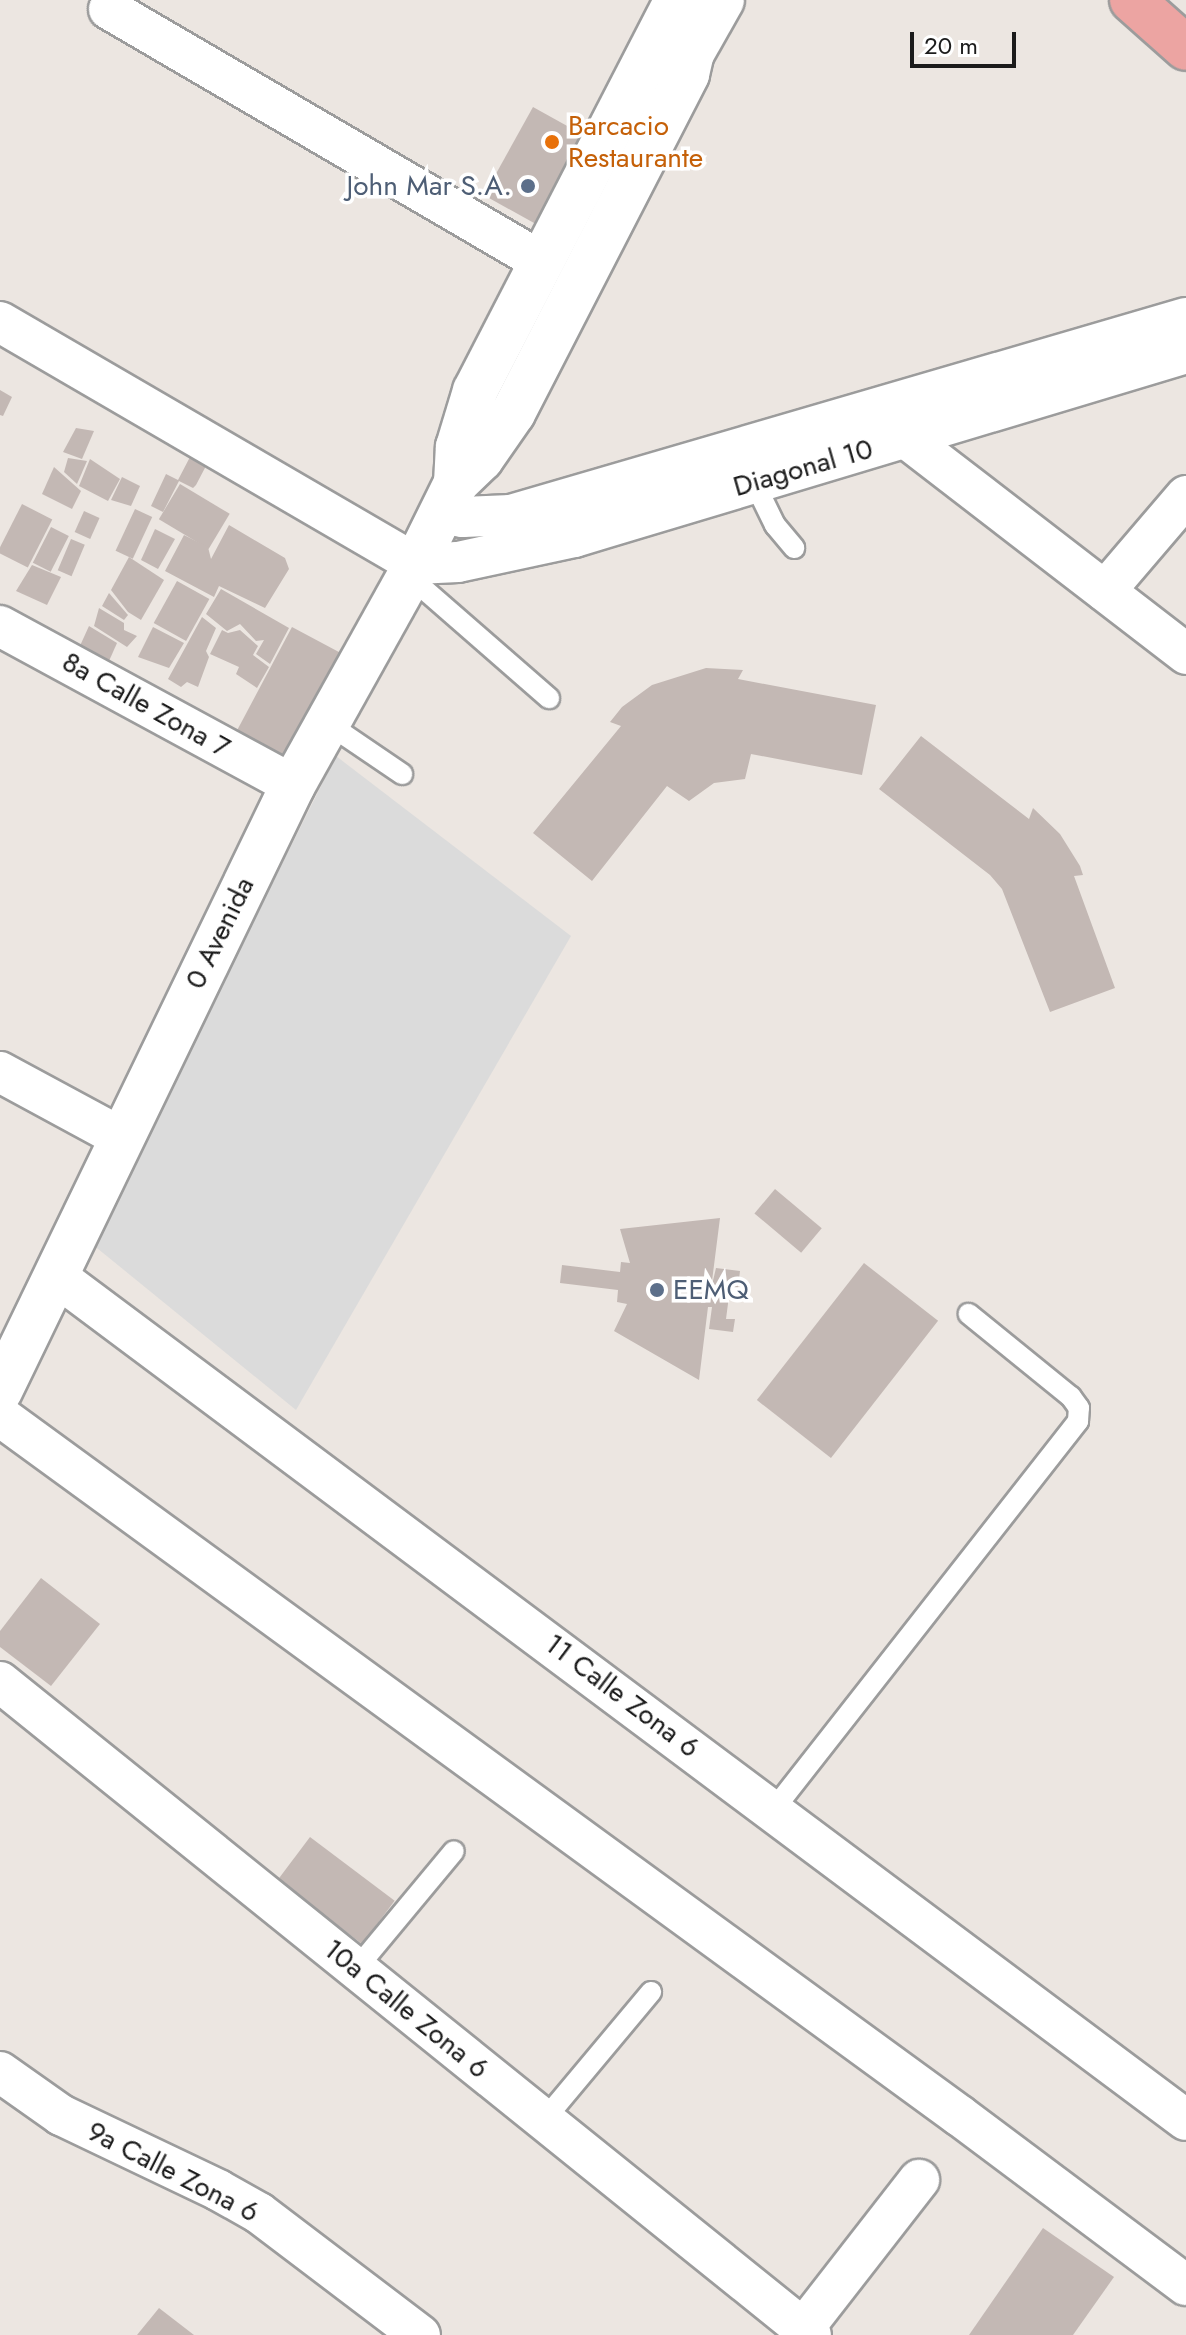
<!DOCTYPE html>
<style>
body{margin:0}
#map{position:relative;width:1186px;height:2335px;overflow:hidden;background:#ece6e1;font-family:Jost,sans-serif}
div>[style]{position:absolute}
.parking>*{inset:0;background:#dbdbdb}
.building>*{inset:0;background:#c3b8b4;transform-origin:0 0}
.roads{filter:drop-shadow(2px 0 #9c9c9c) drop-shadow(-2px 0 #9c9c9c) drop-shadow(0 2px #9c9c9c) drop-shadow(0 -2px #9c9c9c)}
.service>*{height:20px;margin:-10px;padding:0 10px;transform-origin:10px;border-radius:10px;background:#fff}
.minor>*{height:40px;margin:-20px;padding:0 20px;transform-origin:20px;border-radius:20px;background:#fff}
.tertiary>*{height:44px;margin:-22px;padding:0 22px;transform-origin:22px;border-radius:22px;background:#fff}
.trunk>*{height:44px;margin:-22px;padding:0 22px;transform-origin:22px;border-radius:22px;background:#eca4a2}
.dots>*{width:22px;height:22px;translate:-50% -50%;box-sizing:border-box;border:4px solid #fff;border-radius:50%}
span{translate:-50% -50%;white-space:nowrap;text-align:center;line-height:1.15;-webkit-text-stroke:7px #fff;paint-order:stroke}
.food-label{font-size:28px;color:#c56008}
.left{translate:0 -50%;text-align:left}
.service-label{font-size:28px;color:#4e5e75}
.right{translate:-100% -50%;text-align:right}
.street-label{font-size:28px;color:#1b1b1b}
.scale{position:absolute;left:910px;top:32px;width:106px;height:36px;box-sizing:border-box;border:4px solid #1b1b1b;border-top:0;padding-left:10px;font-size:24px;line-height:28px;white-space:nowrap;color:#1b1b1b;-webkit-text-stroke:6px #fff;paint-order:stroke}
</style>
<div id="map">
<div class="parking">
<i style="clip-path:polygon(336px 756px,571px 936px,296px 1410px,92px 1244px)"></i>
</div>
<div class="building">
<i style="left:533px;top:107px;width:68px;height:101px;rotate:29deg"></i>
<i style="clip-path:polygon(0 390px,12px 397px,3px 416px,0 415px)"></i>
<i style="clip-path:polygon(76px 428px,94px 431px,82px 459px,63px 452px)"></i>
<i style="clip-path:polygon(190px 457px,207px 464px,196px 485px,193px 488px,179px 481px,163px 512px,151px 506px,166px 474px,178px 480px)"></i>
<i style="clip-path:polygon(68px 458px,87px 461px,77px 484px,64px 472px)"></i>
<i style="clip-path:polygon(90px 459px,120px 479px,108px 501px,79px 486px)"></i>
<i style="clip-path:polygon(54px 467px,81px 491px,72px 509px,42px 494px)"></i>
<i style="clip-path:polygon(122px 477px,140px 486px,131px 506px,111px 500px)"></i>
<i style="left:180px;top:484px;width:58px;height:41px;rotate:31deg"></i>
<i style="left:22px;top:504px;width:34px;height:54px;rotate:27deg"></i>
<i style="left:135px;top:509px;width:19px;height:46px;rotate:25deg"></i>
<i style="left:84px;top:511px;width:17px;height:23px;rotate:24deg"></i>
<i style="clip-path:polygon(229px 525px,285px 558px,289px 569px,265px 608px,219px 586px,214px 597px,165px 571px,184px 535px,208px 547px,211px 559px)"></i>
<i style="left:51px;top:527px;width:20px;height:40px;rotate:27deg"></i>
<i style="clip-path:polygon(155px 529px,175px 539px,158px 569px,141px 560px)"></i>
<i style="left:71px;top:539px;width:15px;height:34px;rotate:23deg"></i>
<i style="clip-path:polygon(129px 557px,164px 580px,141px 620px,128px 612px,111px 590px)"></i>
<i style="clip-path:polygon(32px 565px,61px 577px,47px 605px,16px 591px)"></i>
<i style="left:177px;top:581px;width:37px;height:48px;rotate:29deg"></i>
<i style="clip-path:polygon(221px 589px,289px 628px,270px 664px,256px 654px,264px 640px,256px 641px,240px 624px,227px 631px,206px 614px)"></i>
<i style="clip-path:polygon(109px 593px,128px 615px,124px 620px,102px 606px)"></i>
<i style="clip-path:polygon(99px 608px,124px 623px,124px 630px,137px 636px,127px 647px,94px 626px)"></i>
<i style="clip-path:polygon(202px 617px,216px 628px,206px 651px,209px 657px,198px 687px,187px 682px,181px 687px,168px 679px)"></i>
<i style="clip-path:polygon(89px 626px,117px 643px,109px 661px,79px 648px)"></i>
<i style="clip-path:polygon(153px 627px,184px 643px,169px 668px,138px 657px)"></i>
<i style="left:292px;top:627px;width:60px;height:122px;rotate:28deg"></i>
<i style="clip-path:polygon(222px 630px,228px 633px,240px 630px,258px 646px,253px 655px,269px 667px,257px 688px,236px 674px,239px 667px,210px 654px)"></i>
<i style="clip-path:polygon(706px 668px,743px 670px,738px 679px,876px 705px,862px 775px,751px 754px,745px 779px,714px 783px,689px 801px,667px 786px,592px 881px,533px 833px,621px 726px,610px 722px,622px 707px,652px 685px)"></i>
<i style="clip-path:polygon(921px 736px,1029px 819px,1033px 808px,1060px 834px,1080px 866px,1083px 875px,1074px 876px,1115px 988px,1050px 1012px,1002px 889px,990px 875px,879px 789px)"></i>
<i style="left:775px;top:1189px;width:61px;height:32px;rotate:40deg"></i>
<i style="clip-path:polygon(720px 1218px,711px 1289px,716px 1268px,740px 1271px,737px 1297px,729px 1296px,726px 1319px,735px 1319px,733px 1332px,709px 1329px,712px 1307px,708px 1307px,699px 1380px,614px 1331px,627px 1304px,617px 1302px,618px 1290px,560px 1283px,562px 1265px,620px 1272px,621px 1262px,630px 1263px,620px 1229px)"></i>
<i style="left:864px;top:1263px;width:94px;height:174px;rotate:38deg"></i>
<i style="clip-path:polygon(41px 1578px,100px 1624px,51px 1686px,0 1647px,0 1631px)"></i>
<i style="left:310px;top:1837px;width:106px;height:54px;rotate:37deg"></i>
<i style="clip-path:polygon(1043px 2228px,1114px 2277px,1073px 2335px,969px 2335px)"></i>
<i style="clip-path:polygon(159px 2308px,194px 2335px,137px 2335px)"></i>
</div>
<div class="roads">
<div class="service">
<i style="left:754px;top:482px;width:48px;rotate:64deg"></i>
<i style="left:775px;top:525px;width:30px;rotate:50deg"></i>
<i style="left:409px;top:576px;width:186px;rotate:41.1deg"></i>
<i style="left:327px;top:723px;width:91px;rotate:34.2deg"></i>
<i style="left:774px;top:1809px;width:493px;rotate:-51.9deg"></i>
<i style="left:1078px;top:1421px;width:13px;rotate:-86deg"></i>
<i style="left:1079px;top:1408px;width:14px;rotate:-126deg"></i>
<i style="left:1071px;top:1397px;width:132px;rotate:-140.9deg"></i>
<i style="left:356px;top:1969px;width:153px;rotate:-50.3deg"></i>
<i style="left:544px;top:2120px;width:167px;rotate:-50.1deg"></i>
</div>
<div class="minor">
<i style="left:109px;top:9px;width:499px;rotate:30.3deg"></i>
<i style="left:0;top:322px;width:481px;rotate:30.2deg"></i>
<i style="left:416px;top:564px;width:42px;rotate:-2.7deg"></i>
<i style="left:458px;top:562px;width:119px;rotate:-12.2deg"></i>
<i style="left:574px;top:537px;width:639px;rotate:-16.73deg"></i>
<i style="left:901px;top:420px;width:19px;rotate:74deg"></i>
<i style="left:906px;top:438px;width:354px;rotate:37.6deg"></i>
<i style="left:442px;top:513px;width:21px;rotate:11deg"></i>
<i style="left:463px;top:517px;width:48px;rotate:-2.4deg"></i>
<i style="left:511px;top:515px;width:703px;rotate:-16.27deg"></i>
<i style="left:1105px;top:591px;width:125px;rotate:-49.5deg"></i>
<i style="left:0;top:626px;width:333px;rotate:28.5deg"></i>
<i style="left:0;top:1072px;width:139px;rotate:28.4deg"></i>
<i style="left:56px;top:1276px;width:1410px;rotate:36.76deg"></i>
<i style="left:0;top:1416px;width:1188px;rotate:36.1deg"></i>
<i style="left:960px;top:2116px;width:282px;rotate:36.8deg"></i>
<i style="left:0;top:1682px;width:1041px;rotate:38.84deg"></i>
<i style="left:0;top:2072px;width:75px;rotate:35.2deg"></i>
<i style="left:61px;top:2115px;width:174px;rotate:25.5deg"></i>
<i style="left:218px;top:2190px;width:47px;rotate:29.3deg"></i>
<i style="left:259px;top:2213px;width:202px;rotate:37.2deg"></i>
<i style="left:803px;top:2329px;width:189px;rotate:-52.1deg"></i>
</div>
<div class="tertiary">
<i style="left:456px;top:483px;width:36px;rotate:-87deg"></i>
<i style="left:458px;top:447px;width:59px;rotate:-73.1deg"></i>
<i style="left:475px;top:391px;width:440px;rotate:-62.7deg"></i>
<i style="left:0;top:1391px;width:673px;rotate:-64.2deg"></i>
<i style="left:293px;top:785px;width:253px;rotate:-60.9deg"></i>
<i style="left:416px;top:564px;width:90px;rotate:-63.7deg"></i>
<i style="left:456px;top:483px;width:35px;rotate:-44deg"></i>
<i style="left:481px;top:459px;width:56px;rotate:-55.2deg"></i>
<i style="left:513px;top:413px;width:381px;rotate:-62.8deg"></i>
<i style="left:687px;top:74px;width:22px;rotate:-77deg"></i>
<i style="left:692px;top:53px;width:61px;rotate:-60.5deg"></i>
</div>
<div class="trunk">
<i style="left:1132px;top:0;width:72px;rotate:41.6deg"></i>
</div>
</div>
<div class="dots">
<i style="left:552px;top:142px;background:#e8710a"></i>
<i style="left:528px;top:186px;background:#5c6f8a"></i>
<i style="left:657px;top:1290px;background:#5c6f8a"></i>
</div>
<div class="food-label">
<span class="left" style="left:568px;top:142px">Barcacio<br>Restaurante</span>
</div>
<div class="service-label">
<span class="right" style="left:512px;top:186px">John Mar S.A.</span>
<span class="left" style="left:673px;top:1290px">EEMQ</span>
</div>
<div class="street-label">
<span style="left:803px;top:468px;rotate:-16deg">Diagonal 10</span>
<span style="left:146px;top:705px;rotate:29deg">8a Calle Zona 7</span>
<span style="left:220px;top:933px;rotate:-64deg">0 Avenida</span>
<span style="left:622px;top:1696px;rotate:37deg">11 Calle Zona 6</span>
<span style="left:406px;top:2009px;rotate:39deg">10a Calle Zona 6</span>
<span style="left:173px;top:2172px;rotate:27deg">9a Calle Zona 6</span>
</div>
<div class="scale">20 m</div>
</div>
